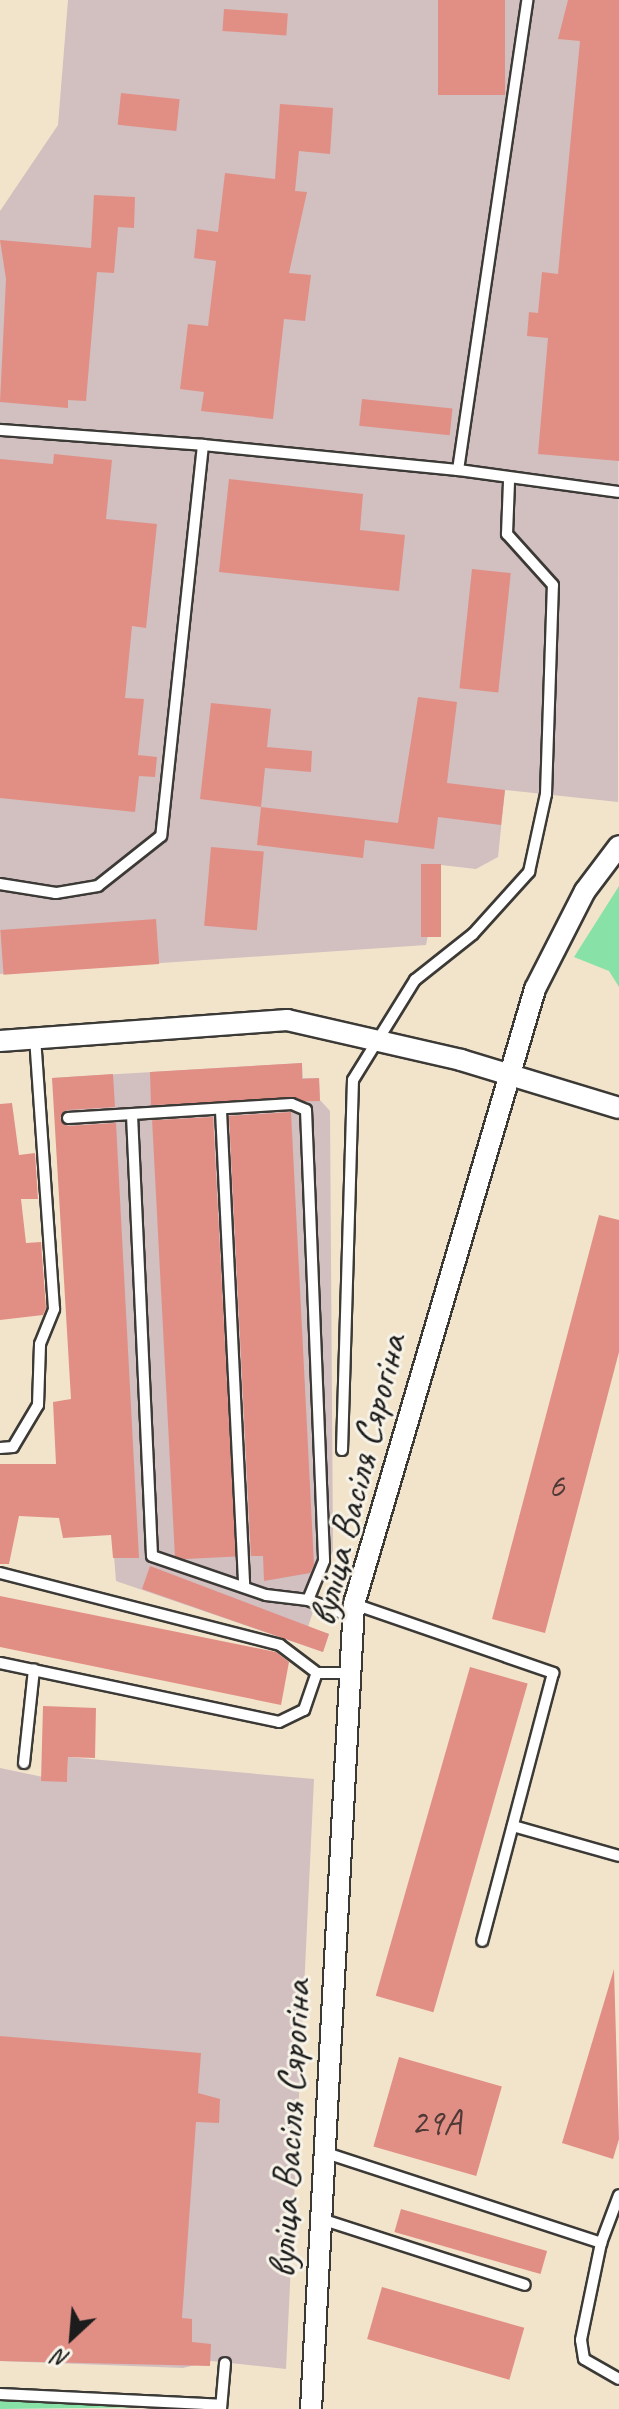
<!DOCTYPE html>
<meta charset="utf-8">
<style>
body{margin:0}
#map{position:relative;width:619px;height:2409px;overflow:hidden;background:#f2e4cb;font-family:Caveat,sans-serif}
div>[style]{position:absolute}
.industrial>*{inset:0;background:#d2bfc0}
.green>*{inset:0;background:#88e2a7}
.building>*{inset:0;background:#e18f85;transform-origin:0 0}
.roads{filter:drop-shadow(2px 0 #3c3a36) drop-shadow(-2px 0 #3c3a36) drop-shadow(0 2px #3c3a36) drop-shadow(0 -2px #3c3a36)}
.lane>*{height:10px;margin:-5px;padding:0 5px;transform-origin:5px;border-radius:5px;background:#fff}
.street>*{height:20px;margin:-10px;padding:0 10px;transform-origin:10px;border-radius:10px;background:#fff}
span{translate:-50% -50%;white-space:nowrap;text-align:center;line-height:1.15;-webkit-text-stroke:6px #f7f3e8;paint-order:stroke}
.number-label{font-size:36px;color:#4d3936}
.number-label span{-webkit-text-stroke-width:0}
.street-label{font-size:40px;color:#1c1c1c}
.north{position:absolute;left:32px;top:2297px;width:80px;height:80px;-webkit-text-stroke:6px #f7f3e8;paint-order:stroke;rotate:206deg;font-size:22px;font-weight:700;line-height:32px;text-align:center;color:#1c1c1c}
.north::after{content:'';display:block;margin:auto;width:28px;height:36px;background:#1c1c1c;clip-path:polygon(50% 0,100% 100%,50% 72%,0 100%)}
</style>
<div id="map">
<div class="industrial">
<i style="clip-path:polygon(68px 0,619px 0,618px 802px,505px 790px,498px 857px,476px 869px,441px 865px,426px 945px,0 974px,0 211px,58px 125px)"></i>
<i style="clip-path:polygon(302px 1063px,303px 1078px,319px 1078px,320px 1100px,330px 1111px,333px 1550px,308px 1627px,329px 1634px,323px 1652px,116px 1581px,100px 1380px,52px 1078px)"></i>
<i style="clip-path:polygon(68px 1757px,314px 1779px,286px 2369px,211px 2361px,183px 2368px,0 2361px,0 1768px,67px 1782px)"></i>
</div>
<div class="green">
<i style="clip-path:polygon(619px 886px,619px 987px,609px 971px,574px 957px)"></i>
<i style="clip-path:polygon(0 2401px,170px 2407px,0 2409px)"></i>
</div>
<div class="building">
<i style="left:438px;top:0;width:67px;height:95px"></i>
<i style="clip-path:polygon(568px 0,619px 0,619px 461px,538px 454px,548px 338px,527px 336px,529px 312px,538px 313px,542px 272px,558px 274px,580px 41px,558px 39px)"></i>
<i style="left:224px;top:9px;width:64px;height:22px;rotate:4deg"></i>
<i style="left:121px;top:93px;width:59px;height:32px;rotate:6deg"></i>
<i style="clip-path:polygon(280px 104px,333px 108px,330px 154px,299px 151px,295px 191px,307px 192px,289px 273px,311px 275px,305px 321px,284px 319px,273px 419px,201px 411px,204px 392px,180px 389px,188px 324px,208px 326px,216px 261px,194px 258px,197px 229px,218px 232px,225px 173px,275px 179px)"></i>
<i style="clip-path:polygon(94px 195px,135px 197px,134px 228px,118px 227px,114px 273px,97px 272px,86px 401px,68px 400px,68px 408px,0 402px,6px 279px,0 240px,91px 248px)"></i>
<i style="left:362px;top:399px;width:91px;height:27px;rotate:6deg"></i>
<i style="clip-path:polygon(54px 454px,112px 460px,106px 519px,157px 524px,146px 628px,132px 626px,125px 698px,144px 699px,138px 755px,157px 757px,155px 777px,139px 776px,135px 812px,0 798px,0 459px,53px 464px)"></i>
<i style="clip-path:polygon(229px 479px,363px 494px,360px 530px,405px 535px,399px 591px,219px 572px)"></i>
<i style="left:472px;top:569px;width:39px;height:120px;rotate:6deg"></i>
<i style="clip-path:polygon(418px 697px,457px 702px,447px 783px,505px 790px,501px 825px,438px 817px,434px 849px,365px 840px,363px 858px,257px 845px,261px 807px,398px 823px)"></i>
<i style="clip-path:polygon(211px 703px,271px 709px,267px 747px,312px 751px,311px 772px,265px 768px,261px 807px,200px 799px)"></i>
<i style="left:211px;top:847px;width:53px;height:79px;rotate:5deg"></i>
<i style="left:421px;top:864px;width:20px;height:73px"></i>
<i style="left:156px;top:919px;width:45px;height:156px;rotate:86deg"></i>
<i style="clip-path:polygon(302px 1063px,302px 1079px,319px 1078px,320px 1101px,151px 1105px,150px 1072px)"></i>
<i style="clip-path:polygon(113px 1074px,115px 1107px,67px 1110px,60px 1118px,68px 1126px,116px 1123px,139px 1558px,113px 1558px,111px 1535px,63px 1538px,59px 1518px,19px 1516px,9px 1564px,0 1564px,0 1464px,56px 1464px,53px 1402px,71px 1399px,52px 1078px)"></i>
<i style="clip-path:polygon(12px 1103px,19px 1155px,35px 1153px,38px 1199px,21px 1199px,26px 1243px,41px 1242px,46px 1308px,43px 1315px,0 1320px,0 1104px)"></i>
<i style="clip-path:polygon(291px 1112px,314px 1565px,310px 1573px,264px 1581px,263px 1556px,251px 1556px,229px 1116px)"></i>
<i style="left:213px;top:1117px;width:440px;height:61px;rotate:87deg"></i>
<i style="clip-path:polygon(599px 1215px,619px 1220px,619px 1352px,545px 1633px,492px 1619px)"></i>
<i style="clip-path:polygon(150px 1566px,329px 1634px,323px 1652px,142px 1589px)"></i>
<i style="clip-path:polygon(0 1596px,276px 1652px,289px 1662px,281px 1705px,0 1647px)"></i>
<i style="left:470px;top:1667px;width:60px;height:342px;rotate:16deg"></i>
<i style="clip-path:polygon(43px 1706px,96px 1708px,95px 1758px,68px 1757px,67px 1782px,41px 1781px)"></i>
<i style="clip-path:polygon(614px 1969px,619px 2139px,613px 2159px,562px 2143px)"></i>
<i style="clip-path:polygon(0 2036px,201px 2053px,198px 2093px,220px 2099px,219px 2123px,196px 2122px,182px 2318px,192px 2319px,192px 2342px,211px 2344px,210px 2366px,0 2361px)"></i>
<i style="left:399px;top:2057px;width:107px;height:93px;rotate:16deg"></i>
<i style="left:401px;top:2209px;width:152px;height:24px;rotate:16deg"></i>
<i style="left:382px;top:2287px;width:148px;height:54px;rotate:16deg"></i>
</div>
<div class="roads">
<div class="lane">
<i style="left:0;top:430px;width:204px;rotate:4.2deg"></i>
<i style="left:203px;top:445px;width:393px;rotate:96.1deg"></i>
<i style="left:161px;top:836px;width:80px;rotate:141.6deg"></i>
<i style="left:98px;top:886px;width:43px;rotate:170.5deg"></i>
<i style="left:56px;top:893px;width:57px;rotate:-170.9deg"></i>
<i style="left:203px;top:445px;width:256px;rotate:5.6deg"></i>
<i style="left:458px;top:470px;width:475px;rotate:-81.6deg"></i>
<i style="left:458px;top:470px;width:162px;rotate:7.8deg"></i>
<i style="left:221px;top:1111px;width:476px;rotate:87.2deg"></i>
<i style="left:132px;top:1115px;width:441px;rotate:87.4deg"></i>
<i style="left:152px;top:1556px;width:120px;rotate:18.9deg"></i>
<i style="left:266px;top:1595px;width:42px;rotate:6.8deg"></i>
<i style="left:68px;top:1118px;width:224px;rotate:-3.6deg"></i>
<i style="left:292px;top:1104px;width:15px;rotate:23deg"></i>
<i style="left:306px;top:1110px;width:451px;rotate:87.7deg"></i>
<i style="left:324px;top:1561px;width:42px;rotate:112.3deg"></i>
<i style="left:308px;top:1600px;width:48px;rotate:20.7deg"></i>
<i style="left:0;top:1448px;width:13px;rotate:-4deg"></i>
<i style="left:13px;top:1447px;width:49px;rotate:-59.2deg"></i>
<i style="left:38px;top:1405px;width:61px;rotate:-88.1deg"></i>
<i style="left:40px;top:1344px;width:38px;rotate:-68deg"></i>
<i style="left:54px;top:1309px;width:271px;rotate:-94deg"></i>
<i style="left:342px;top:1450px;width:370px;rotate:-88.3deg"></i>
<i style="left:353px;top:1080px;width:118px;rotate:-58.2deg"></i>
<i style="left:415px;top:980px;width:74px;rotate:-38.4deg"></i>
<i style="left:473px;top:934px;width:84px;rotate:-47.9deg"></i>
<i style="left:529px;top:872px;width:80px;rotate:-77.7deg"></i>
<i style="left:546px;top:794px;width:209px;rotate:-88.1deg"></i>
<i style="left:553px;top:585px;width:69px;rotate:-132deg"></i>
<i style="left:507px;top:534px;width:53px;rotate:-87.8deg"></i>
<i style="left:0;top:1573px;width:289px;rotate:14.4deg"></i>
<i style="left:280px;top:1645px;width:46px;rotate:37.1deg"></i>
<i style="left:317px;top:1673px;width:30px"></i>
<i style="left:354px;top:1604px;width:211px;rotate:19.1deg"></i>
<i style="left:553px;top:1673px;width:277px;rotate:104.8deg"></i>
<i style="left:0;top:1663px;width:285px;rotate:11.9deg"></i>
<i style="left:279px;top:1722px;width:28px;rotate:-26deg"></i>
<i style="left:304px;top:1710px;width:39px;rotate:-71deg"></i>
<i style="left:24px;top:1763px;width:94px;rotate:-83.9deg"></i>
<i style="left:513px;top:1826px;width:110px;rotate:15.8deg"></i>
<i style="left:323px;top:2152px;width:293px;rotate:18.1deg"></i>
<i style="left:601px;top:2243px;width:99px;rotate:101.7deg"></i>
<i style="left:581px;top:2340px;width:19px;rotate:81deg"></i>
<i style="left:584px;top:2359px;width:40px;rotate:29.7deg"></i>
<i style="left:321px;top:2219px;width:214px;rotate:17.9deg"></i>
<i style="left:601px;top:2243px;width:51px;rotate:-69.4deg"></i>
<i style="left:0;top:2394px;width:221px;rotate:2.8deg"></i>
<i style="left:221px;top:2409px;width:46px;rotate:-85deg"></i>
</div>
<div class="street">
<i style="left:0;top:1041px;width:288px;rotate:-4.2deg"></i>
<i style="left:287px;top:1020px;width:179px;rotate:12.9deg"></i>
<i style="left:461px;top:1060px;width:165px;rotate:16.9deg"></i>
<i style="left:311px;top:2409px;width:806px;rotate:-86.94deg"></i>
<i style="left:354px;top:1604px;width:641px;rotate:-73.6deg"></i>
<i style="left:535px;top:989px;width:110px;rotate:-63deg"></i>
<i style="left:585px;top:891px;width:56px;rotate:-52.9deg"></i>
</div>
</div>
<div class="number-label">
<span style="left:556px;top:1486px">6</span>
<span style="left:436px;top:2123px">29А</span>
</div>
<div class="street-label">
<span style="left:357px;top:1480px;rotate:-76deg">вуліца Васіля Сярогіна</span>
<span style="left:289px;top:2129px;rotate:-87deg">вуліца Васіля Сярогіна</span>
</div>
<div class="north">N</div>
</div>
